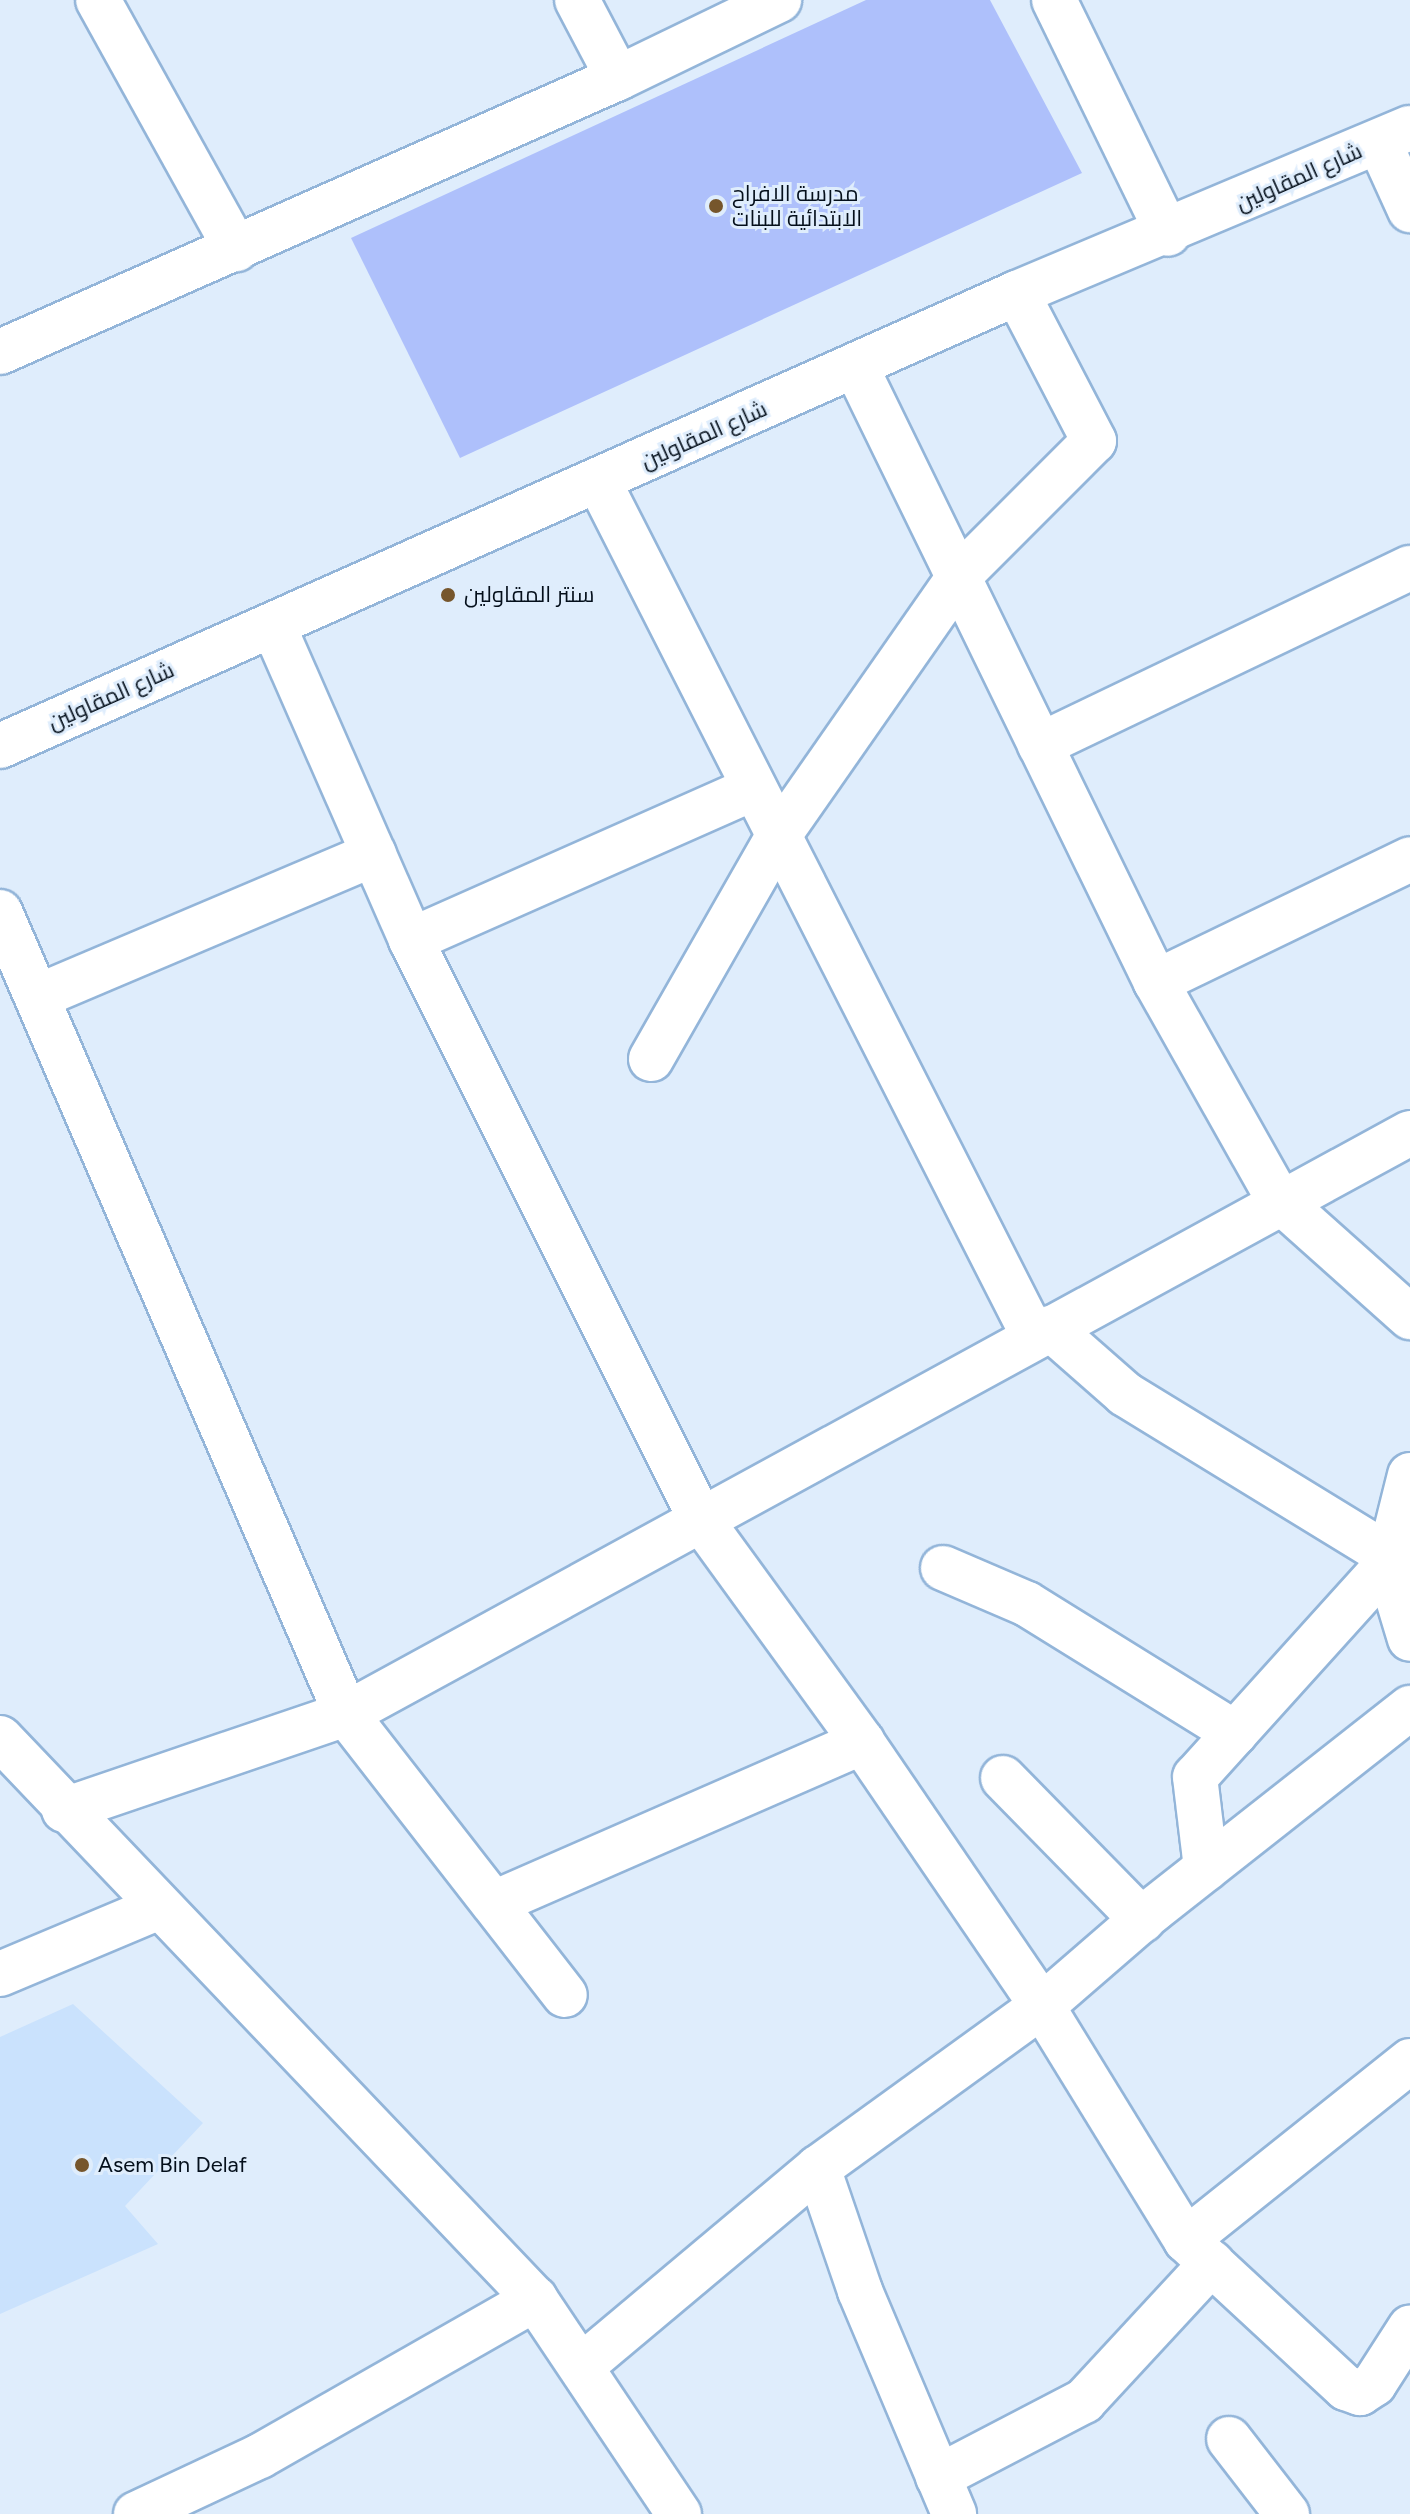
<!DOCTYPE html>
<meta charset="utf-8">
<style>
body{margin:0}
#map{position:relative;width:1410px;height:2514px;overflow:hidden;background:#dfedfc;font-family:Figtree,Cairo,sans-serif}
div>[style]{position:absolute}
.built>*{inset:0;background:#cae2fd}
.building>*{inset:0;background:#aec0fb}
.roads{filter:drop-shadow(2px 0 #93b5d9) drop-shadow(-2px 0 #93b5d9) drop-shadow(0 2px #93b5d9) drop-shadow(0 -2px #93b5d9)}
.minor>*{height:44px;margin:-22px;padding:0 22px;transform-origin:22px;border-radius:22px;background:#fff}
.dots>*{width:22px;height:22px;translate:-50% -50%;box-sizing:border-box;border:4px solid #dfedfc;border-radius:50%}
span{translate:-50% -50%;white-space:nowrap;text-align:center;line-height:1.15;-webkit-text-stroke:6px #dfedfc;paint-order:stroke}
.street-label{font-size:22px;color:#040f1b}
.poi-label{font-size:22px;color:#040f1b}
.left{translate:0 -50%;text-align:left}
</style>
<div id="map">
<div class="built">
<i style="clip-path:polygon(73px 2004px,203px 2123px,125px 2206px,158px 2244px,0 2314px,0 2037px)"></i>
</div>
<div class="building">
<i style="clip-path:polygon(866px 0,990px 0,1082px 173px,460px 458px,351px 238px)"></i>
</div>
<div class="roads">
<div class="minor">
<i style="left:98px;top:0;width:285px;rotate:61deg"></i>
<i style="left:577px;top:0;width:88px;rotate:62.3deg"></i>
<i style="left:1054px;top:0;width:260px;rotate:64deg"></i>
<i style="left:1379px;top:142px;width:75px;rotate:65.5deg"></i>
<i style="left:0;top:352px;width:676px;rotate:-23.91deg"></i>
<i style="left:618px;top:78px;width:179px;rotate:-25.8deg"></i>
<i style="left:856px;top:367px;width:684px;rotate:64deg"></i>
<i style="left:1156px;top:982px;width:250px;rotate:60.6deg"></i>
<i style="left:1279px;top:1200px;width:176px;rotate:41.8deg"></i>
<i style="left:599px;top:482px;width:959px;rotate:63.03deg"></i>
<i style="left:273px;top:625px;width:344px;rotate:66.3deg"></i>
<i style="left:411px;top:940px;width:648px;rotate:63.43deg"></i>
<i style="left:701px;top:1520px;width:274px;rotate:54deg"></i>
<i style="left:862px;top:1742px;width:320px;rotate:55.7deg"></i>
<i style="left:1042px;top:2006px;width:275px;rotate:58.4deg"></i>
<i style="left:1186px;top:2240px;width:218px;rotate:42.8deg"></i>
<i style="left:1346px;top:2388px;width:15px;rotate:20deg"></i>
<i style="left:1360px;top:2393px;width:17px;rotate:-33deg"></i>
<i style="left:1374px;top:2384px;width:67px;rotate:-57.3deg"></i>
<i style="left:1040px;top:745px;width:410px;rotate:-25.6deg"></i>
<i style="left:0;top:746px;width:1113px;rotate:-24.01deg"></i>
<i style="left:1017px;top:293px;width:426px;rotate:-22.8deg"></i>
<i style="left:0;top:912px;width:873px;rotate:66.66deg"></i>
<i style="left:346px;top:1714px;width:356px;rotate:52.1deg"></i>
<i style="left:411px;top:940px;width:375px;rotate:-23.9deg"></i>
<i style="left:1156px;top:982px;width:282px;rotate:-25.8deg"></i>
<i style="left:37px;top:997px;width:366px;rotate:-23deg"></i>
<i style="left:651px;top:1059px;width:258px;rotate:-60.3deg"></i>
<i style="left:779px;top:835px;width:318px;rotate:-55.1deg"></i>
<i style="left:961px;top:574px;width:188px;rotate:-45deg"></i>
<i style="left:1094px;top:441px;width:167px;rotate:-117.5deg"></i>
<i style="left:1050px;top:1328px;width:100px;rotate:41.3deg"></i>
<i style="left:1125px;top:1394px;width:314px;rotate:31.5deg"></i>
<i style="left:1393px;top:1558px;width:295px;rotate:132.1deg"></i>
<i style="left:1195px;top:1777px;width:92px;rotate:83.1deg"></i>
<i style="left:1410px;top:1475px;width:70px;rotate:104deg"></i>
<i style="left:1393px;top:1543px;width:43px;rotate:88.7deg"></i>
<i style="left:1394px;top:1586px;width:55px;rotate:73.2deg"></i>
<i style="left:943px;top:1568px;width:91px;rotate:23.2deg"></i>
<i style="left:1027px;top:1604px;width:245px;rotate:31.8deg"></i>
<i style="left:0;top:1738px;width:775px;rotate:46.36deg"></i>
<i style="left:535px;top:2299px;width:259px;rotate:56.2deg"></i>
<i style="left:1003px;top:1778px;width:199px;rotate:45.6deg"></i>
<i style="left:64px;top:1810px;width:298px;rotate:-18.8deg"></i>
<i style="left:346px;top:1714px;width:1212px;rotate:-28.64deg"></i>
<i style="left:494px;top:1903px;width:402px;rotate:-23.6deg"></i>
<i style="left:0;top:1974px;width:173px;rotate:-22.8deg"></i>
<i style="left:818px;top:2168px;width:130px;rotate:71.1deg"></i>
<i style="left:860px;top:2291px;width:242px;rotate:67.1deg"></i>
<i style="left:1186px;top:2240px;width:287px;rotate:-38.6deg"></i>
<i style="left:583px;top:2365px;width:307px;rotate:-40deg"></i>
<i style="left:818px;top:2168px;width:276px;rotate:-35.9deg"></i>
<i style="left:1042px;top:2006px;width:147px;rotate:-40.9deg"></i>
<i style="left:1153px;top:1910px;width:327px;rotate:-38.2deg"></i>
<i style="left:1229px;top:2439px;width:95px;rotate:52.3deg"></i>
<i style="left:938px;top:2477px;width:165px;rotate:-27.5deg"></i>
<i style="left:1084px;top:2401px;width:188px;rotate:-47.2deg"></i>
<i style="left:136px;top:2514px;width:137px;rotate:-25.1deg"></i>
<i style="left:260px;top:2456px;width:317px;rotate:-29.7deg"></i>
</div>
</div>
<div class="dots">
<i style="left:716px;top:206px;background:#76562c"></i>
<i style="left:448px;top:595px;background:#76562c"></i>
<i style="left:82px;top:2165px;background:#76562c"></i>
</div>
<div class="street-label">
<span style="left:1299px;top:177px;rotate:-24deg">شارع المقاولين</span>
<span style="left:704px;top:435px;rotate:-24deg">شارع المقاولين</span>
<span style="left:111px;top:696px;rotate:-24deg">شارع المقاولين</span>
</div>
<div class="poi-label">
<span class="left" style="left:732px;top:206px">مدرسة اﻻفراح<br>اﻻبتدائية للبنات</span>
<span class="left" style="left:464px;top:595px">سنتر المقاولين</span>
<span class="left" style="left:98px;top:2165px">Asem Bin Delaf</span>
</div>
</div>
